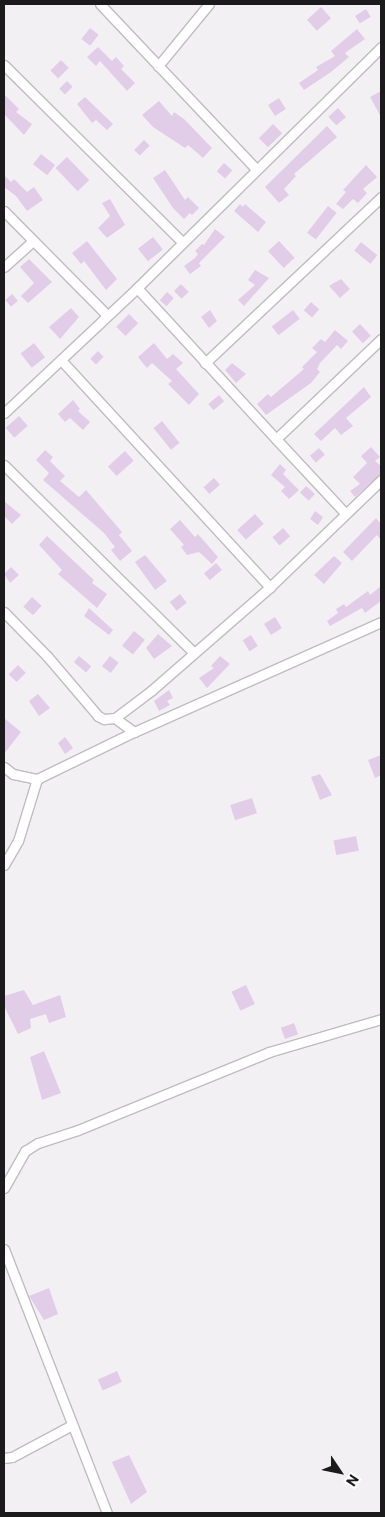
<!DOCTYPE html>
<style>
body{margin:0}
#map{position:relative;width:385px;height:1517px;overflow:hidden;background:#f3f0f4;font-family:Commissioner,sans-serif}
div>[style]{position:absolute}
.building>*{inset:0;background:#e2cde8;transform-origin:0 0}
.roads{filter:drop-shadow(1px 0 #c0bdc1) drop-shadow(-1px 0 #c0bdc1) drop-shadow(0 1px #c0bdc1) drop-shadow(0 -1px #c0bdc1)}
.street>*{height:9px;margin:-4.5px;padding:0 4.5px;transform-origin:4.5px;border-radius:4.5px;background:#fff}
span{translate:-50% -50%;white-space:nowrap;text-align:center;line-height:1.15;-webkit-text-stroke:4px #fff;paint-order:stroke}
.frame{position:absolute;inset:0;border:5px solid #1c1b1c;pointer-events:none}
.north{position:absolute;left:315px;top:1447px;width:50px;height:50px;-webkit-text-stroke:4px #fff;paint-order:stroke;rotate:124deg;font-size:14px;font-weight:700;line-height:20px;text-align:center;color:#1c1b1c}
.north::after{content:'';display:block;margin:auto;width:18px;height:22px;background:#1c1b1c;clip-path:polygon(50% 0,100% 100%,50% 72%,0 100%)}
</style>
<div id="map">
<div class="building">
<i style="left:321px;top:7px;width:15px;height:19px;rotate:48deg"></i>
<i style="left:366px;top:9px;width:9px;height:13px;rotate:58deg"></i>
<i style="left:90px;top:28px;width:11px;height:14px;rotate:38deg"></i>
<i style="clip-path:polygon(357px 29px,365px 39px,345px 53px,349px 57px,331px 72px,304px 90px,299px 83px,318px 70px,316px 67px,335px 56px,331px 51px)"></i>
<i style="clip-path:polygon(98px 47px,112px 61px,116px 57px,124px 66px,121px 69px,135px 83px,127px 91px,100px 61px,96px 66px,87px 57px)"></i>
<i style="left:61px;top:60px;width:11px;height:15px;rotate:45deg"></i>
<i style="left:67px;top:81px;width:8px;height:11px;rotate:45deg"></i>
<i style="clip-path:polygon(381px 91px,381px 117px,370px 97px)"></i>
<i style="clip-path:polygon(4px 94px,19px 109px,16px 112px,32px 124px,24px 135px,4px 114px)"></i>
<i style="clip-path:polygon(85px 97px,113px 124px,107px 130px,96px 120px,92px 123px,77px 104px)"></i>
<i style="left:279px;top:98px;width:13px;height:13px;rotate:58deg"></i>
<i style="clip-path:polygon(159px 101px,172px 116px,174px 112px,184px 119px,212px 148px,203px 158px,188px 145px,185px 148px,153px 127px,142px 115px)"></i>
<i style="left:338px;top:108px;width:12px;height:13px;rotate:48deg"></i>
<i style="left:273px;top:124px;width:13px;height:20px;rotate:45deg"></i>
<i style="clip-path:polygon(327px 126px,337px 137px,294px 174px,296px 176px,284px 189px,289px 195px,279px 203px,265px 187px)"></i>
<i style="left:144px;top:140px;width:8px;height:14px;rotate:45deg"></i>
<i style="left:41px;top:154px;width:18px;height:13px;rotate:38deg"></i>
<i style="left:67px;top:157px;width:32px;height:16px;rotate:46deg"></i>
<i style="left:224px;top:163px;width:11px;height:11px;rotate:41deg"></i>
<i style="clip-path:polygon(366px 165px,377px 177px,363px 189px,367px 193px,358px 203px,353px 199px,343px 209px,336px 204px,346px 192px,343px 190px)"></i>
<i style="clip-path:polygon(165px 170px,185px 200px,188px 197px,199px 208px,192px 215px,190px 213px,184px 219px,173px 208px,153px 178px)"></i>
<i style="clip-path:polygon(4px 175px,11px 182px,14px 179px,27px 192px,34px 187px,43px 200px,27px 211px,16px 196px,4px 187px)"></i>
<i style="clip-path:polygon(110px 199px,125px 225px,107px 238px,98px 228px,110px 216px,102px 203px)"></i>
<i style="clip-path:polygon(240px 204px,243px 207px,245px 204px,266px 222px,258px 232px,234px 211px)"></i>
<i style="left:328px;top:206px;width:11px;height:34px;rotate:38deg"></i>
<i style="clip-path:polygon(215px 229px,225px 237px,199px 263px,201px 266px,190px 274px,184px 266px,195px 258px,198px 254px,195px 251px,202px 244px,204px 245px)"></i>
<i style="left:153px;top:237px;width:16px;height:19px;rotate:52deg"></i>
<i style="clip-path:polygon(87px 241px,117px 279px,106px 290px,84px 261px,81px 264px,72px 253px)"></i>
<i style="left:279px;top:241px;width:23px;height:15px;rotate:47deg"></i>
<i style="left:361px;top:242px;width:21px;height:11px;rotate:39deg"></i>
<i style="clip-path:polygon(29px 259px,52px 282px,28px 303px,21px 296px,34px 283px,20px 267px)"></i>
<i style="clip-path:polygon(255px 270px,269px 278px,244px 306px,238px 300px,255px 285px,248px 280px)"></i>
<i style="clip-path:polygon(341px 279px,350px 289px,340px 298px,329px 286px)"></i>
<i style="left:181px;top:284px;width:11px;height:10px;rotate:45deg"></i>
<i style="left:167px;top:292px;width:9px;height:11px;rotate:41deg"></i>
<i style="left:12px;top:294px;width:9px;height:9px;rotate:49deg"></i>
<i style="left:311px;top:302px;width:11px;height:11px;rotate:41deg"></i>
<i style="clip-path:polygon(71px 308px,79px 317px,60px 339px,49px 327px)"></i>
<i style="clip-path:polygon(210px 310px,217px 321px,209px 328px,201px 317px)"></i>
<i style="left:293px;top:310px;width:11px;height:27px;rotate:52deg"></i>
<i style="left:129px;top:314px;width:13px;height:18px;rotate:45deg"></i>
<i style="left:360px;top:324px;width:16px;height:11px;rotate:47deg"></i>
<i style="clip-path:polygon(335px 330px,348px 341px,341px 349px,337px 345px,320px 363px,317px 369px,320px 372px,311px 383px,266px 415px,257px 404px,268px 394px,271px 397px,304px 369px,302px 367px,317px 352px,312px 348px,321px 339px,325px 342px)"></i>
<i style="left:34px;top:343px;width:18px;height:17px;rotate:52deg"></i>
<i style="clip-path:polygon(154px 343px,167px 359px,173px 354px,183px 363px,176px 369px,199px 394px,189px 405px,168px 384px,172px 381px,152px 363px,147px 368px,138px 357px)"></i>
<i style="left:98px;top:351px;width:8px;height:11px;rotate:45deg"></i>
<i style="clip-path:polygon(232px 363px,246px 374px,236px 383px,225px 370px)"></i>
<i style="clip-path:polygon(364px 387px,371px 397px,346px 418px,353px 426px,341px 435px,335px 428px,321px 441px,314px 434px)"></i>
<i style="left:219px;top:395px;width:8px;height:14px;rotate:50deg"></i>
<i style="clip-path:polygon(73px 400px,80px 409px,78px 411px,90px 422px,83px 430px,70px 418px,65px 422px,58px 414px)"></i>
<i style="left:19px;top:416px;width:13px;height:18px;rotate:48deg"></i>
<i style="left:162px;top:421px;width:28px;height:11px;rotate:51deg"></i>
<i style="clip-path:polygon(371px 447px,380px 457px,375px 461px,381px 466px,381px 474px,355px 497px,350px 491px,360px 484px,353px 477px,367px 463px,361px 456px)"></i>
<i style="left:319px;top:448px;width:9px;height:12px;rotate:49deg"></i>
<i style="clip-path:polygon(45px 450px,53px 457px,50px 461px,65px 476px,60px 481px,79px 497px,86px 490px,122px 532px,119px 535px,132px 551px,120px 561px,111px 550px,115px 547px,104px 533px,43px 480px,49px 473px,36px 460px)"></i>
<i style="left:125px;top:451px;width:13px;height:23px;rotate:48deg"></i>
<i style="clip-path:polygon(280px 464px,286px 470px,283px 474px,299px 490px,289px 499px,281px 491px,285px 487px,271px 475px)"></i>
<i style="left:214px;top:478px;width:9px;height:14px;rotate:49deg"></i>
<i style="left:306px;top:486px;width:12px;height:9px;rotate:42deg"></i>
<i style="clip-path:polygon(4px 501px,21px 515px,12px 524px,4px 516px)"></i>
<i style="clip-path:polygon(315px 511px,323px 517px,318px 525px,310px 519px)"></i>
<i style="left:255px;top:514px;width:13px;height:24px;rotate:48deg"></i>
<i style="clip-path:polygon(376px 518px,381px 524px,381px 540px,377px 535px,352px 561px,343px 552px)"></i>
<i style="clip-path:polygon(180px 520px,195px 537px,198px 534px,218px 557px,212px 564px,199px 552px,187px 555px,181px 547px,184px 545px,170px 529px)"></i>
<i style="left:283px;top:528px;width:11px;height:14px;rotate:49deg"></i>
<i style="clip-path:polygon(47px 536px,94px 580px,92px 583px,107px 594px,97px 608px,58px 574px,62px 570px,39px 545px)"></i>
<i style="clip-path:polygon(145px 555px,167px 581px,155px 590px,135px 562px)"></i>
<i style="clip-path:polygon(334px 556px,342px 563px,324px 584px,314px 575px)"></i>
<i style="left:216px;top:563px;width:9px;height:16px;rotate:49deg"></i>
<i style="clip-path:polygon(11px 567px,19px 575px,10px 583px,4px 574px)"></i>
<i style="clip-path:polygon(381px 586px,381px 601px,365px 613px,362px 608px,330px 626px,327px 621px,338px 613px,336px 609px,344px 604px,346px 607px,368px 591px,370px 595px)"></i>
<i style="left:180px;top:594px;width:11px;height:13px;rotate:52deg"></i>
<i style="left:32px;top:597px;width:13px;height:13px;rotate:42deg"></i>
<i style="clip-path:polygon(89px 608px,113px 630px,109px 635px,84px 616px)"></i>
<i style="left:275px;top:617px;width:13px;height:13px;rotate:58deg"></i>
<i style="left:134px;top:631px;width:14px;height:19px;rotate:39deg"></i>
<i style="clip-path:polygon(158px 634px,172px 646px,154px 659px,146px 648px)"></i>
<i style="left:251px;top:635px;width:13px;height:10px;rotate:58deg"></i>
<i style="left:79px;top:656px;width:16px;height:8px;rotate:40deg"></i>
<i style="left:110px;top:656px;width:11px;height:13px;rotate:38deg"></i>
<i style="clip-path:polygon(220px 656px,230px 664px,207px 688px,199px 678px,214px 668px,211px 666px)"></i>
<i style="left:18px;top:665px;width:11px;height:13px;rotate:45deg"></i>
<i style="clip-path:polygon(169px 690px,173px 698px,167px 701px,170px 705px,159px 711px,154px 701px)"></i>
<i style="clip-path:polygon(38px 694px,50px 708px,39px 716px,29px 701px)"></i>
<i style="clip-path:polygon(4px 718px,21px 732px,4px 754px)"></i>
<i style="clip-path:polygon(65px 737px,73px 748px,65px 754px,58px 743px)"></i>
<i style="clip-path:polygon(381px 755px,381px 775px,375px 778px,368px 760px)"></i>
<i style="clip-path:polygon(320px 774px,332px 795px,320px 800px,311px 777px)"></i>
<i style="left:252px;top:798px;width:16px;height:23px;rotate:72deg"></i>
<i style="left:356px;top:836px;width:15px;height:23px;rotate:79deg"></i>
<i style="left:246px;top:985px;width:21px;height:16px;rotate:65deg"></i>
<i style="clip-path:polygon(24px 990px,33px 1005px,60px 995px,66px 1017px,49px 1023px,46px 1014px,30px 1019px,31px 1028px,18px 1034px,4px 1006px,4px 996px)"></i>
<i style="left:294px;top:1023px;width:12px;height:14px;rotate:70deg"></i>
<i style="clip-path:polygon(44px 1051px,61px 1093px,42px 1100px,30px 1057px)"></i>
<i style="clip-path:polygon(49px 1288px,58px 1314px,44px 1320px,29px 1296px)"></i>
<i style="left:117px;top:1371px;width:12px;height:21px;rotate:66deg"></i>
<i style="clip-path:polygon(129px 1455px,147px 1492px,131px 1504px,112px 1462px)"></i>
</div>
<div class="roads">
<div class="street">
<i style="left:100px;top:4px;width:226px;rotate:46.6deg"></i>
<i style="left:4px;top:65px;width:251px;rotate:44.8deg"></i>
<i style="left:158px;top:66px;width:80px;rotate:-50.6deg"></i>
<i style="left:4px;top:211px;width:146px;rotate:45.3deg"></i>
<i style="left:4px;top:267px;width:39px;rotate:-42deg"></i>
<i style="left:61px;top:360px;width:309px;rotate:47.4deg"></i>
<i style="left:205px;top:363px;width:242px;rotate:-43.3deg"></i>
<i style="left:4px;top:413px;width:183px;rotate:-43.2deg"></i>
<i style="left:276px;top:439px;width:205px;rotate:-132.6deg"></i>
<i style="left:137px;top:288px;width:343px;rotate:-44.6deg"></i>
<i style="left:4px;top:465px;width:267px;rotate:44.7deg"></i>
<i style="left:345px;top:513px;width:101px;rotate:-133deg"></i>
<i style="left:276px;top:439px;width:145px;rotate:-43.6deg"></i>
<i style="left:4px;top:612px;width:62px;rotate:45.7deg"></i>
<i style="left:47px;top:656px;width:79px;rotate:49.6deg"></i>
<i style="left:98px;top:716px;width:7px;rotate:27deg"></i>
<i style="left:104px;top:719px;width:11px;rotate:-5deg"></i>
<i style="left:134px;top:732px;width:24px;rotate:-144deg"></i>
<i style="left:115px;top:718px;width:46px;rotate:-37.1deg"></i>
<i style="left:152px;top:690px;width:157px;rotate:-41.1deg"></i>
<i style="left:270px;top:587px;width:154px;rotate:-43.9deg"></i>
<i style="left:4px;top:767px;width:11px;rotate:38deg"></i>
<i style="left:13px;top:774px;width:25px;rotate:12deg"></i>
<i style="left:4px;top:865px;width:28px;rotate:-60deg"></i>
<i style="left:18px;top:841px;width:65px;rotate:-73deg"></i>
<i style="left:37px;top:779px;width:108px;rotate:-25.9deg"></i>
<i style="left:134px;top:732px;width:270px;rotate:-24deg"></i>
<i style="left:4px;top:1188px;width:43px;rotate:-60.4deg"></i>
<i style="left:25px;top:1151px;width:15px;rotate:-32deg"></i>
<i style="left:38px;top:1143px;width:42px;rotate:-18deg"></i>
<i style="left:78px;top:1130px;width:206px;rotate:-22.2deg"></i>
<i style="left:269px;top:1052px;width:117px;rotate:-16.4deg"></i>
<i style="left:4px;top:1249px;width:283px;rotate:68.7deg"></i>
<i style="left:4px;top:1458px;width:8px;rotate:-7deg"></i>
<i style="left:12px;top:1457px;width:68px;rotate:-28.1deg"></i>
</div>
</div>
<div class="frame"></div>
<div class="north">N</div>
</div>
